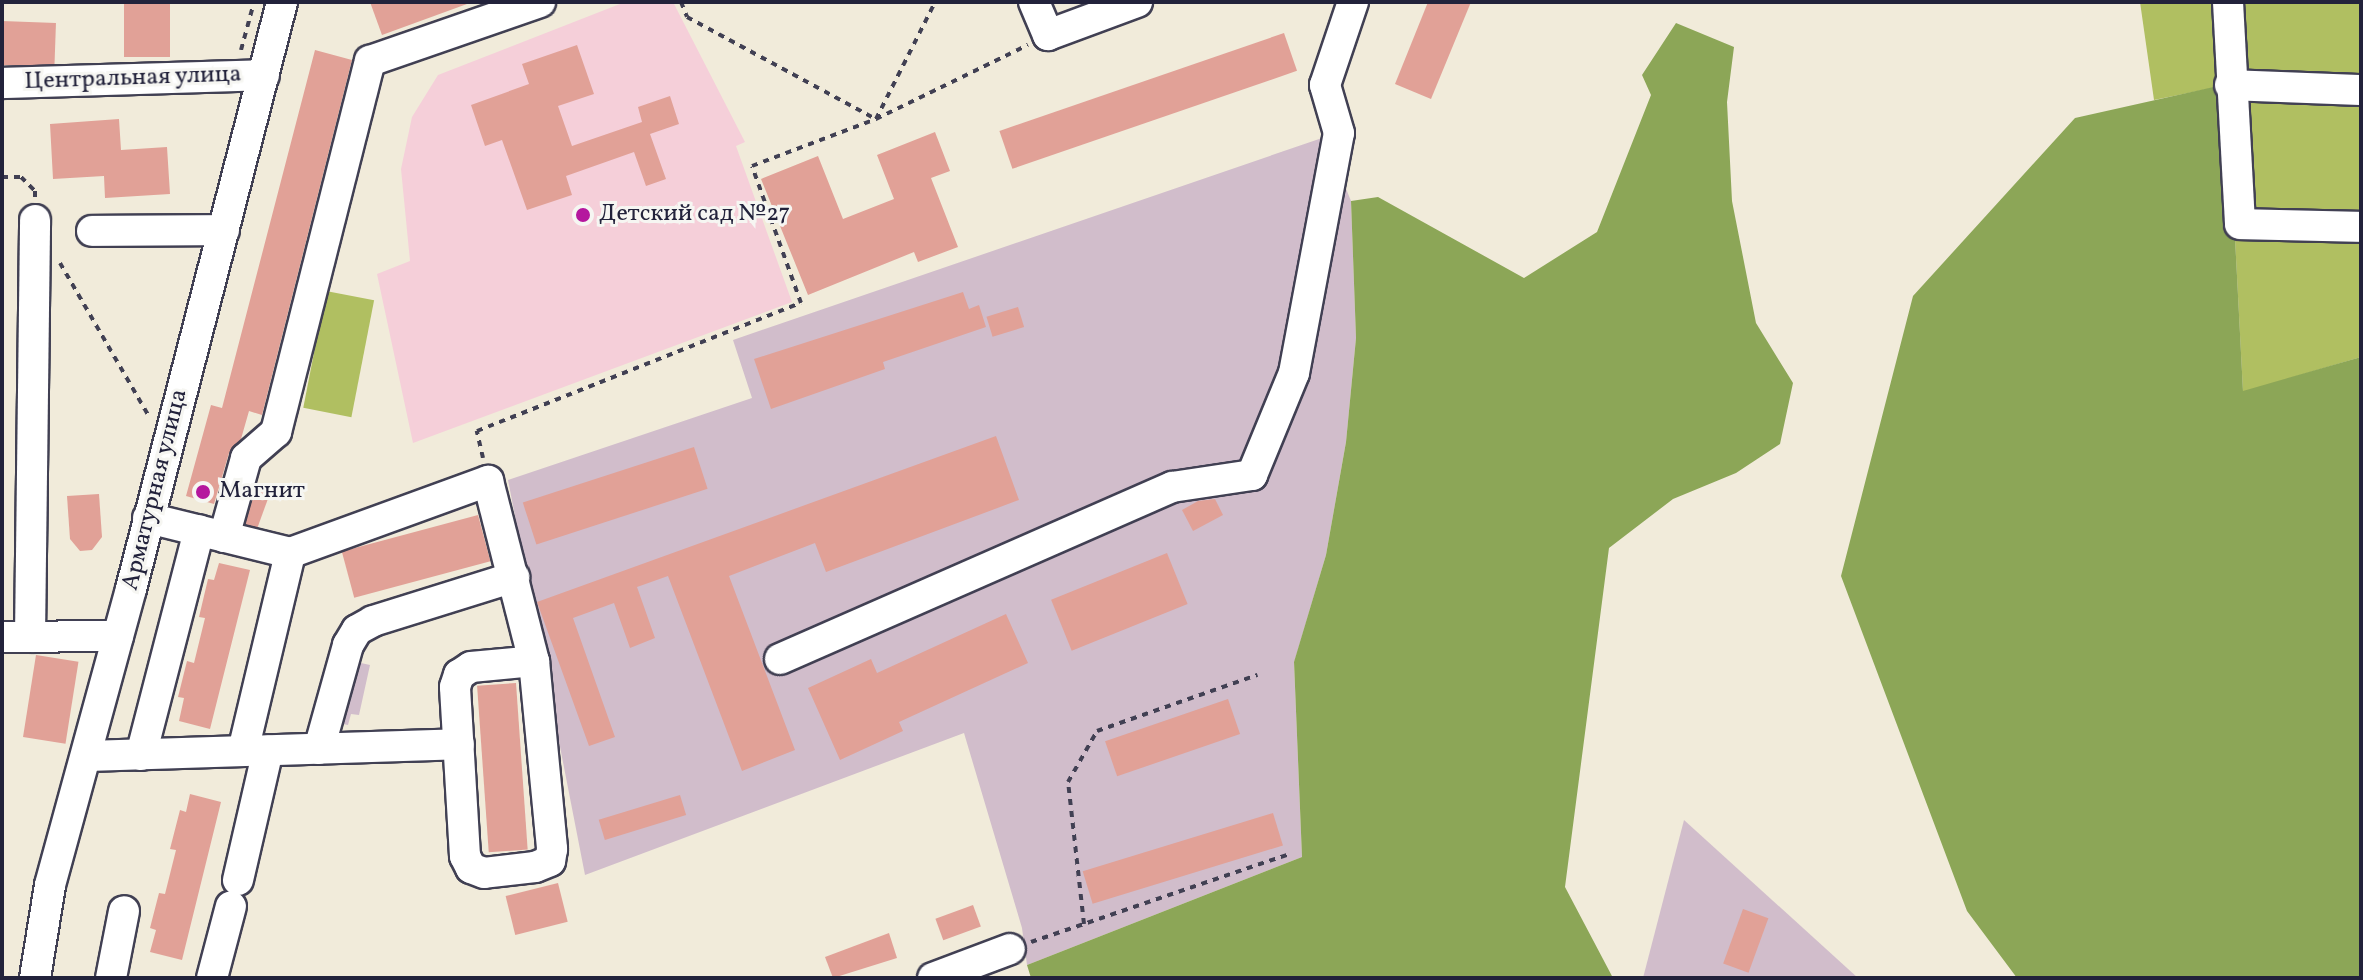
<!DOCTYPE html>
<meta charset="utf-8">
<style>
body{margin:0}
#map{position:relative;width:2363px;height:980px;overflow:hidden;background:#f1ebda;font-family:Vollkorn,serif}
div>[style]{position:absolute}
.built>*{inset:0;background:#f5cfd9}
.industrial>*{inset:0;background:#d1bdcb}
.green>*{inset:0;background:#b0bf61;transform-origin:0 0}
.forest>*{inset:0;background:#8ca657}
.building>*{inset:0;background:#e1a197;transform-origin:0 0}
.path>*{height:4px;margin-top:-2px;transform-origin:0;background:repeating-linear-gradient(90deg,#414053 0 6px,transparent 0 12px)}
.roads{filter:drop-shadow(2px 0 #414053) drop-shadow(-2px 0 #414053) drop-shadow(0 2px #414053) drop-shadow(0 -2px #414053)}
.minor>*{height:30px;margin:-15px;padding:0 15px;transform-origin:15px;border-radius:15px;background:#fff}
.dots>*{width:22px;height:22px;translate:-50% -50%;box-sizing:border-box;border:4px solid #f6f6f2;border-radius:50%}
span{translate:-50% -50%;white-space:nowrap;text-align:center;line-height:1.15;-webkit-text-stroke:6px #f6f6f2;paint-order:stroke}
.street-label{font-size:24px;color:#22223b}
.poi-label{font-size:24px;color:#22223b}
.left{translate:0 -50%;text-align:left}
.frame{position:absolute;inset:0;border:4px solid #22223b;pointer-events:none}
</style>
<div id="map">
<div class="built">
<i style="clip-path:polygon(625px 2px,673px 2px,745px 142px,736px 146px,792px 302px,413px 443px,377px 274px,410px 261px,401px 169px,412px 117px,438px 75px)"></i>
</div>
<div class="industrial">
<i style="clip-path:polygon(1325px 137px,1351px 201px,1356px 338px,1346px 442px,1326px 555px,1294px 663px,1302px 857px,1027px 965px,1022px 928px,964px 733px,585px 875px,508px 480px,752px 398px,733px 340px)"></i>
<i style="clip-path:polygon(352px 661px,370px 665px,359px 715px,351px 714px,348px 725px,338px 723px)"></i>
<i style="clip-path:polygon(1684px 820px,1858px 978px,1643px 978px)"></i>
</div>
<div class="green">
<i style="clip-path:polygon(2140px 2px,2361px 2px,2361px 357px,2243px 392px,2227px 85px,2154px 100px)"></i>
<i style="left:326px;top:291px;width:49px;height:119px;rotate:11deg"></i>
</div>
<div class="forest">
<i style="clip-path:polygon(1676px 23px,1734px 47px,1727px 102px,1732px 201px,1756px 323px,1793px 383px,1780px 444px,1736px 473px,1673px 499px,1609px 548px,1565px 887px,1613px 978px,1031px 978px,1027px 965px,1302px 857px,1294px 662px,1326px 555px,1346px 442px,1356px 338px,1351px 201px,1378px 197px,1524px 278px,1597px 232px,1651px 95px,1642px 75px)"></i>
<i style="clip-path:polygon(2227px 84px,2243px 391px,2361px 357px,2361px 978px,2017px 978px,1967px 911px,1841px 576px,1913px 296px,2075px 118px)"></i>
</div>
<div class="building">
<i style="left:124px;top:2px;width:46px;height:55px"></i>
<i style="clip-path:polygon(370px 2px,466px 2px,467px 4px,382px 35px)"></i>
<i style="clip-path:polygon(1428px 2px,1471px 2px,1431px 99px,1395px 84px)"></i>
<i style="left:2px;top:21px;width:54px;height:44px;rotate:2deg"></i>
<i style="left:1284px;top:33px;width:40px;height:301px;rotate:71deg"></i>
<i style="clip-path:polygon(577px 45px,594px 94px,558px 106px,572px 146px,642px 122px,638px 107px,670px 96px,679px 124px,650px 134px,666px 179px,646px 186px,634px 152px,566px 176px,572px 195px,527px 210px,502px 140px,485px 146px,471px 105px,529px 84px,522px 64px)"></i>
<i style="clip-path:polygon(315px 50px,352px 60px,262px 415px,249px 411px,241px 439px,229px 453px,214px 504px,186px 496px,211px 405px,222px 408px)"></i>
<i style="clip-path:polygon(119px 119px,121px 150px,167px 147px,170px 194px,105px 198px,104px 176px,53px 179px,50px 124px)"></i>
<i style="clip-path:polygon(935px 132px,950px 171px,931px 178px,958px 247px,918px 262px,914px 252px,808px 295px,761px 179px,818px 156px,843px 219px,894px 199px,877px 155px)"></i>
<i style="clip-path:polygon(963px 292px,969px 309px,979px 305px,986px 327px,883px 362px,885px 369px,771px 409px,754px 359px)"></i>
<i style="left:1018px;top:307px;width:21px;height:33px;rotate:73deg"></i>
<i style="clip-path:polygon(996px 436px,1019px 500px,826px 572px,815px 543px,729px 576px,795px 750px,742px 771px,668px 576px,637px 587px,655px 638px,630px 648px,614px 603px,573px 618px,615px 737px,589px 746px,537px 602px)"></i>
<i style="left:694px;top:447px;width:44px;height:180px;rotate:72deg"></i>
<i style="left:257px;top:485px;width:15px;height:41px;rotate:20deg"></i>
<i style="clip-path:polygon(99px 494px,102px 537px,92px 550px,80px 551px,70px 539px,67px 496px)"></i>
<i style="clip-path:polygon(1215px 499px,1223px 515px,1193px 531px,1182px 510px,1198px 501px)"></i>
<i style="left:478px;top:515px;width:48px;height:141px;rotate:75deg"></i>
<i style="left:1167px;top:553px;width:55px;height:125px;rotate:68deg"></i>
<i style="clip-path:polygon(219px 563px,250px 570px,210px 729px,179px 721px,184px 698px,178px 697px,187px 661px,194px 663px,205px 618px,199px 617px,208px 579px,214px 580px)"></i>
<i style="clip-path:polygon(1006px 614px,1028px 663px,899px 722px,903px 731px,840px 760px,808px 688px,871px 659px,877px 673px)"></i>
<i style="left:36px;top:655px;width:43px;height:83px;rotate:9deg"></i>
<i style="left:516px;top:683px;width:167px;height:39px;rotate:86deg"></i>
<i style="left:1228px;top:699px;width:37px;height:130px;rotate:71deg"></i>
<i style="clip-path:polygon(190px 794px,221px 802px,182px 960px,150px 952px,156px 930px,150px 928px,159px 893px,165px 894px,176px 850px,170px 849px,180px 810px,186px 812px)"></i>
<i style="left:680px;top:795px;width:21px;height:85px;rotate:73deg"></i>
<i style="left:1273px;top:813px;width:34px;height:199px;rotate:73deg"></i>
<i style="left:558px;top:883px;width:40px;height:54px;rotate:76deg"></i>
<i style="left:973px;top:905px;width:23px;height:40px;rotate:70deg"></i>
<i style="left:1743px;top:909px;width:27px;height:58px;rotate:20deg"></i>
<i style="clip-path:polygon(889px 933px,897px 958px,833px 978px,825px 957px)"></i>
</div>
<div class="path">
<i style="left:681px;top:2px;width:16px;rotate:68deg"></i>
<i style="left:687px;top:17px;width:215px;rotate:28.4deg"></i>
<i style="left:876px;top:119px;width:131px;rotate:-63.2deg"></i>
<i style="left:241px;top:50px;width:50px;rotate:-74.8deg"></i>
<i style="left:2px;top:177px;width:19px"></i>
<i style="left:21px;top:177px;width:20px;rotate:45deg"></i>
<i style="left:35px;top:191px;width:6px;rotate:90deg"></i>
<i style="left:60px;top:263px;width:179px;rotate:59.9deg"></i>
<i style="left:483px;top:458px;width:28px;rotate:-103deg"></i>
<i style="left:477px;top:431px;width:348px;rotate:-21.6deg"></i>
<i style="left:801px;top:303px;width:145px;rotate:-109.7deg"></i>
<i style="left:752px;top:166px;width:133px;rotate:-20.8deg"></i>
<i style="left:876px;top:119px;width:169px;rotate:-26deg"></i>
<i style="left:1084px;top:924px;width:143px;rotate:-96.4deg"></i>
<i style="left:1068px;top:782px;width:59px;rotate:-60.4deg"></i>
<i style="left:1097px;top:731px;width:170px;rotate:-19.3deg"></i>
<i style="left:1031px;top:942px;width:273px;rotate:-18.8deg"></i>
</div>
<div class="roads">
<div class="minor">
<i style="left:1034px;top:2px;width:36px;rotate:67deg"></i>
<i style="left:1048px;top:35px;width:95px;rotate:-20.3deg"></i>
<i style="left:2228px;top:2px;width:222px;rotate:86.9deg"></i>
<i style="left:2240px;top:224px;width:121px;rotate:1.4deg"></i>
<i style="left:2px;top:83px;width:262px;rotate:-1.7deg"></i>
<i style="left:2230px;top:85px;width:131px;rotate:2.2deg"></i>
<i style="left:92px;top:231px;width:132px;rotate:-0.4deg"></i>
<i style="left:148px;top:518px;width:146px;rotate:13.8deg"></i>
<i style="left:290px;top:553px;width:211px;rotate:-20deg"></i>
<i style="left:488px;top:481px;width:186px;rotate:75.7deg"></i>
<i style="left:224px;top:537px;width:82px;rotate:-74.4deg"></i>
<i style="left:246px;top:458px;width:40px;rotate:-41deg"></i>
<i style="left:276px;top:432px;width:383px;rotate:-75.8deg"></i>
<i style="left:370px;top:61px;width:180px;rotate:-19.1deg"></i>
<i style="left:2px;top:637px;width:116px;rotate:-0.5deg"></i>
<i style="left:30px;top:637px;width:417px;rotate:-89.3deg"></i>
<i style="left:780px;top:659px;width:428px;rotate:-23.7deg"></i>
<i style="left:1172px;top:487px;width:81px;rotate:-8.5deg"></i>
<i style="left:1252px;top:475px;width:110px;rotate:-67.6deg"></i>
<i style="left:1294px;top:373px;width:244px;rotate:-79.4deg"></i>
<i style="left:1339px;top:133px;width:50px;rotate:-106.3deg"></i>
<i style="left:1325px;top:85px;width:88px;rotate:-71.4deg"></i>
<i style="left:534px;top:661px;width:189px;rotate:84.5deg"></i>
<i style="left:552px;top:849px;width:12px;rotate:99deg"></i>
<i style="left:550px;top:861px;width:16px;rotate:158deg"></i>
<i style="left:535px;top:867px;width:51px;rotate:173.3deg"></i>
<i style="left:484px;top:873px;width:14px;rotate:-159deg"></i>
<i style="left:471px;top:868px;width:13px;rotate:-117deg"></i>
<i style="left:465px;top:856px;width:169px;rotate:-93.4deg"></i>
<i style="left:455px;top:687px;width:13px;rotate:-72deg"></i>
<i style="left:459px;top:675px;width:14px;rotate:-34deg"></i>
<i style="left:471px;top:667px;width:63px;rotate:-5.4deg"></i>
<i style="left:319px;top:749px;width:108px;rotate:-74.4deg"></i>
<i style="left:348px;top:645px;width:17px;rotate:-59deg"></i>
<i style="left:357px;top:630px;width:18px;rotate:-29deg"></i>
<i style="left:373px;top:621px;width:148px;rotate:-17.3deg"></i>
<i style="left:243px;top:751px;width:204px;rotate:-76.6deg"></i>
<i style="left:141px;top:755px;width:232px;rotate:-75.5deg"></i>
<i style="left:87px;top:756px;width:372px;rotate:-1.8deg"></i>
<i style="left:238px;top:880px;width:133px;rotate:-77deg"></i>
<i style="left:35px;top:978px;width:94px;rotate:-80.8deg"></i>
<i style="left:50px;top:885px;width:307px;rotate:-74.7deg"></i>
<i style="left:131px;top:589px;width:606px;rotate:-75.57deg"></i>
<i style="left:111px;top:978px;width:68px;rotate:-79deg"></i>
<i style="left:212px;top:978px;width:74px;rotate:-75.2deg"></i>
<i style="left:933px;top:978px;width:82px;rotate:-20.6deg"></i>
</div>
</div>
<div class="dots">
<i style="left:583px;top:215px;background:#b5179e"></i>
<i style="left:203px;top:492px;background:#b5179e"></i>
</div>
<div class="street-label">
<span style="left:133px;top:79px;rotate:-2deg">Центральная улица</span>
<span style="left:156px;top:490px;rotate:-76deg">Арматурная улица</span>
</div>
<div class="poi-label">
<span class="left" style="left:599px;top:215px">Детский сад №27</span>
<span class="left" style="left:219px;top:492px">Магнит</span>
</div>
<div class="frame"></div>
</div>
